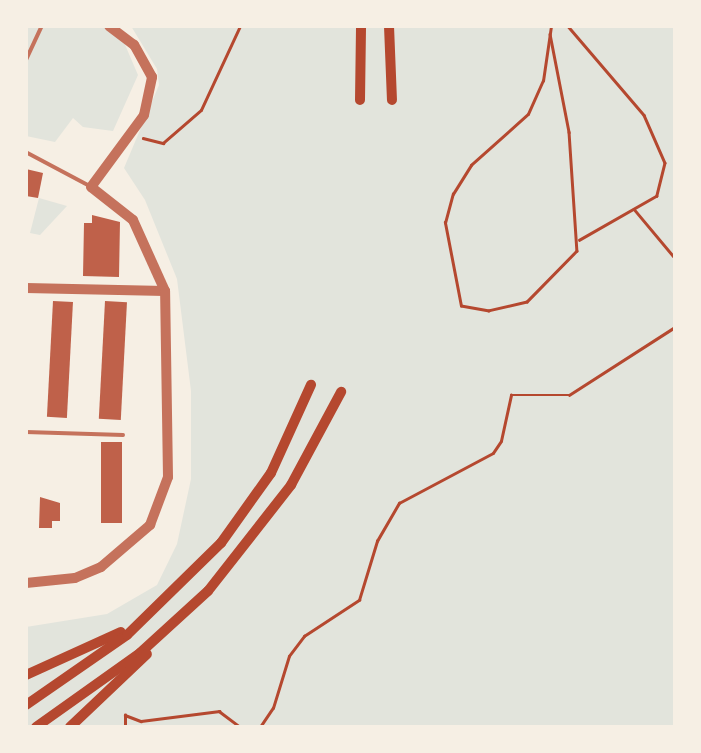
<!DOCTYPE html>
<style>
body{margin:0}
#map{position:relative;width:701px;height:753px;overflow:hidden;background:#f6efe4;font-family:Arial,sans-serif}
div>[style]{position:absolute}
.green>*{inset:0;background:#e2e4dc}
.building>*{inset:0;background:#bf614a;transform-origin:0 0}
.path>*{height:2.5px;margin:-1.25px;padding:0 1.25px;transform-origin:1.25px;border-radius:1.25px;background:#b5482f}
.service>*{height:3.5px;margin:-1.75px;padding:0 1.75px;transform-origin:1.75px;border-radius:1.75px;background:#c5725c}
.tertiary>*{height:10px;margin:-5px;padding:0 5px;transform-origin:5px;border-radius:5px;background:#c5725c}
.secondary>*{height:10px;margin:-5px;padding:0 5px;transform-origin:5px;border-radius:5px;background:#b5482f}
span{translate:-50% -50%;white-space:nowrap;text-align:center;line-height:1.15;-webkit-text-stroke:5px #f6efe4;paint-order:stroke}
.frame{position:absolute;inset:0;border:28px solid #f6efe4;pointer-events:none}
</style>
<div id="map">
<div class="green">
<i style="clip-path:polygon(26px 26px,117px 26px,138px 75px,113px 131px,83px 127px,73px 118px,55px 142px,26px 136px)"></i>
<i style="clip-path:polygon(131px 26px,675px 26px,675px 727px,26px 727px,26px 627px,107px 614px,157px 585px,177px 544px,191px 479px,191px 391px,177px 279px,145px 200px,124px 168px,159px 85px,157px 69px)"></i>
<i style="clip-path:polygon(39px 198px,67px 206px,40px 235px,30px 233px)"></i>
</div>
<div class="building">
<i style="clip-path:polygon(26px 169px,43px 173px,38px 198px,26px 196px)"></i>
<i style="clip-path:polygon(92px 215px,120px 222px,119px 277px,83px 276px,84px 223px,92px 223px)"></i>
<i style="left:53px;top:301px;width:20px;height:116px;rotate:3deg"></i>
<i style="left:105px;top:301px;width:22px;height:118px;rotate:3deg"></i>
<i style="left:101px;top:442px;width:21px;height:81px"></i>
<i style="clip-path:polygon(40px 497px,60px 503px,60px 521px,52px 521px,52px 528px,39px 528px)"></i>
</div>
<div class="path">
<i style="left:568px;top:26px;width:117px;rotate:49.5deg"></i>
<i style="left:644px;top:115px;width:52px;rotate:66.4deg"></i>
<i style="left:665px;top:163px;width:34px;rotate:104deg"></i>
<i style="left:657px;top:196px;width:89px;rotate:150.3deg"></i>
<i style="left:550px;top:34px;width:100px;rotate:79deg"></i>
<i style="left:569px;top:132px;width:119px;rotate:86.2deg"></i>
<i style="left:577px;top:251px;width:71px;rotate:134.4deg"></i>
<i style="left:527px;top:302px;width:39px;rotate:167deg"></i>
<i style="left:489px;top:311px;width:28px;rotate:-170deg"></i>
<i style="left:461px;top:306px;width:85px;rotate:-100.9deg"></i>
<i style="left:445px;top:223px;width:30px;rotate:-75deg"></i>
<i style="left:453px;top:194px;width:34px;rotate:-58deg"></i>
<i style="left:471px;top:165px;width:76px;rotate:-41.8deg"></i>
<i style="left:528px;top:114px;width:36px;rotate:-66deg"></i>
<i style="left:543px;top:81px;width:56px;rotate:-81.7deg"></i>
<i style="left:143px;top:138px;width:21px;rotate:14deg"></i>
<i style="left:163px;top:143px;width:50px;rotate:-41deg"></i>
<i style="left:201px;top:110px;width:93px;rotate:-65.1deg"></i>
<i style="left:634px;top:209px;width:64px;rotate:50.1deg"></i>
<i style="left:125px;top:727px;width:12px;rotate:-90deg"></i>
<i style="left:125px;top:715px;width:17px;rotate:21deg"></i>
<i style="left:141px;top:721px;width:79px;rotate:-7.3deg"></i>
<i style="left:219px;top:711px;width:26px;rotate:37deg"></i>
<i style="left:260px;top:727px;width:23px;rotate:-56deg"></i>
<i style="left:273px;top:708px;width:54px;rotate:-72.9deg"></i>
<i style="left:289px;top:656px;width:25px;rotate:-53deg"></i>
<i style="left:304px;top:636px;width:66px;rotate:-33.2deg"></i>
<i style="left:359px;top:600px;width:62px;rotate:-73deg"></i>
<i style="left:377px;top:541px;width:44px;rotate:-59.9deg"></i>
<i style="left:399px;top:503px;width:106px;rotate:-28deg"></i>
<i style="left:493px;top:453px;width:14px;rotate:-56deg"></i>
<i style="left:501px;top:441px;width:47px;rotate:-77.7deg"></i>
<i style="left:511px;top:395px;width:58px"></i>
<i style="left:569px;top:395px;width:126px;rotate:-32.7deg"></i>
</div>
<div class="service">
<i style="left:26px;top:60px;width:38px;rotate:-65deg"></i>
<i style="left:26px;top:152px;width:72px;rotate:28deg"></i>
<i style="left:26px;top:432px;width:97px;rotate:1.8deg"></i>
</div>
<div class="tertiary">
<i style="left:26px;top:288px;width:139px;rotate:1.2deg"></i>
<i style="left:165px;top:291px;width:78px;rotate:-114.3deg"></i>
<i style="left:133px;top:220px;width:53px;rotate:-141.8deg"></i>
<i style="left:91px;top:187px;width:89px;rotate:-53.6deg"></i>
<i style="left:144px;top:115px;width:39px;rotate:-78deg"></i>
<i style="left:152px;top:77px;width:37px;rotate:-119deg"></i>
<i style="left:134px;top:45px;width:31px;rotate:-143deg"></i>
<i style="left:26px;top:583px;width:49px;rotate:-5.8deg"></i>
<i style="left:75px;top:578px;width:28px;rotate:-23deg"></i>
<i style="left:101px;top:567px;width:65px;rotate:-40.6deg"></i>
<i style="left:150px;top:525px;width:51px;rotate:-69.4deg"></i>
<i style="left:168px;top:477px;width:186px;rotate:-90.9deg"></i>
</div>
<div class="secondary">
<i style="left:389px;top:26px;width:74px;rotate:87.7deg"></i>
<i style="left:360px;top:100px;width:74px;rotate:-89.2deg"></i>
<i style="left:26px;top:675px;width:104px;rotate:-24.4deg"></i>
<i style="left:26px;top:705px;width:123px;rotate:-34.7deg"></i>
<i style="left:127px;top:635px;width:132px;rotate:-44.4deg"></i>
<i style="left:221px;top:543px;width:86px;rotate:-54.5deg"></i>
<i style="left:271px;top:473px;width:97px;rotate:-65.6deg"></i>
<i style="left:36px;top:727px;width:128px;rotate:-35.4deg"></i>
<i style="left:140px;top:653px;width:92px;rotate:-42.4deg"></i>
<i style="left:208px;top:591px;width:135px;rotate:-51.9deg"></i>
<i style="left:291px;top:485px;width:106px;rotate:-61.7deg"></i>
<i style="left:70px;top:727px;width:106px;rotate:-43.5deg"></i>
</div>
<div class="frame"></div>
</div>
